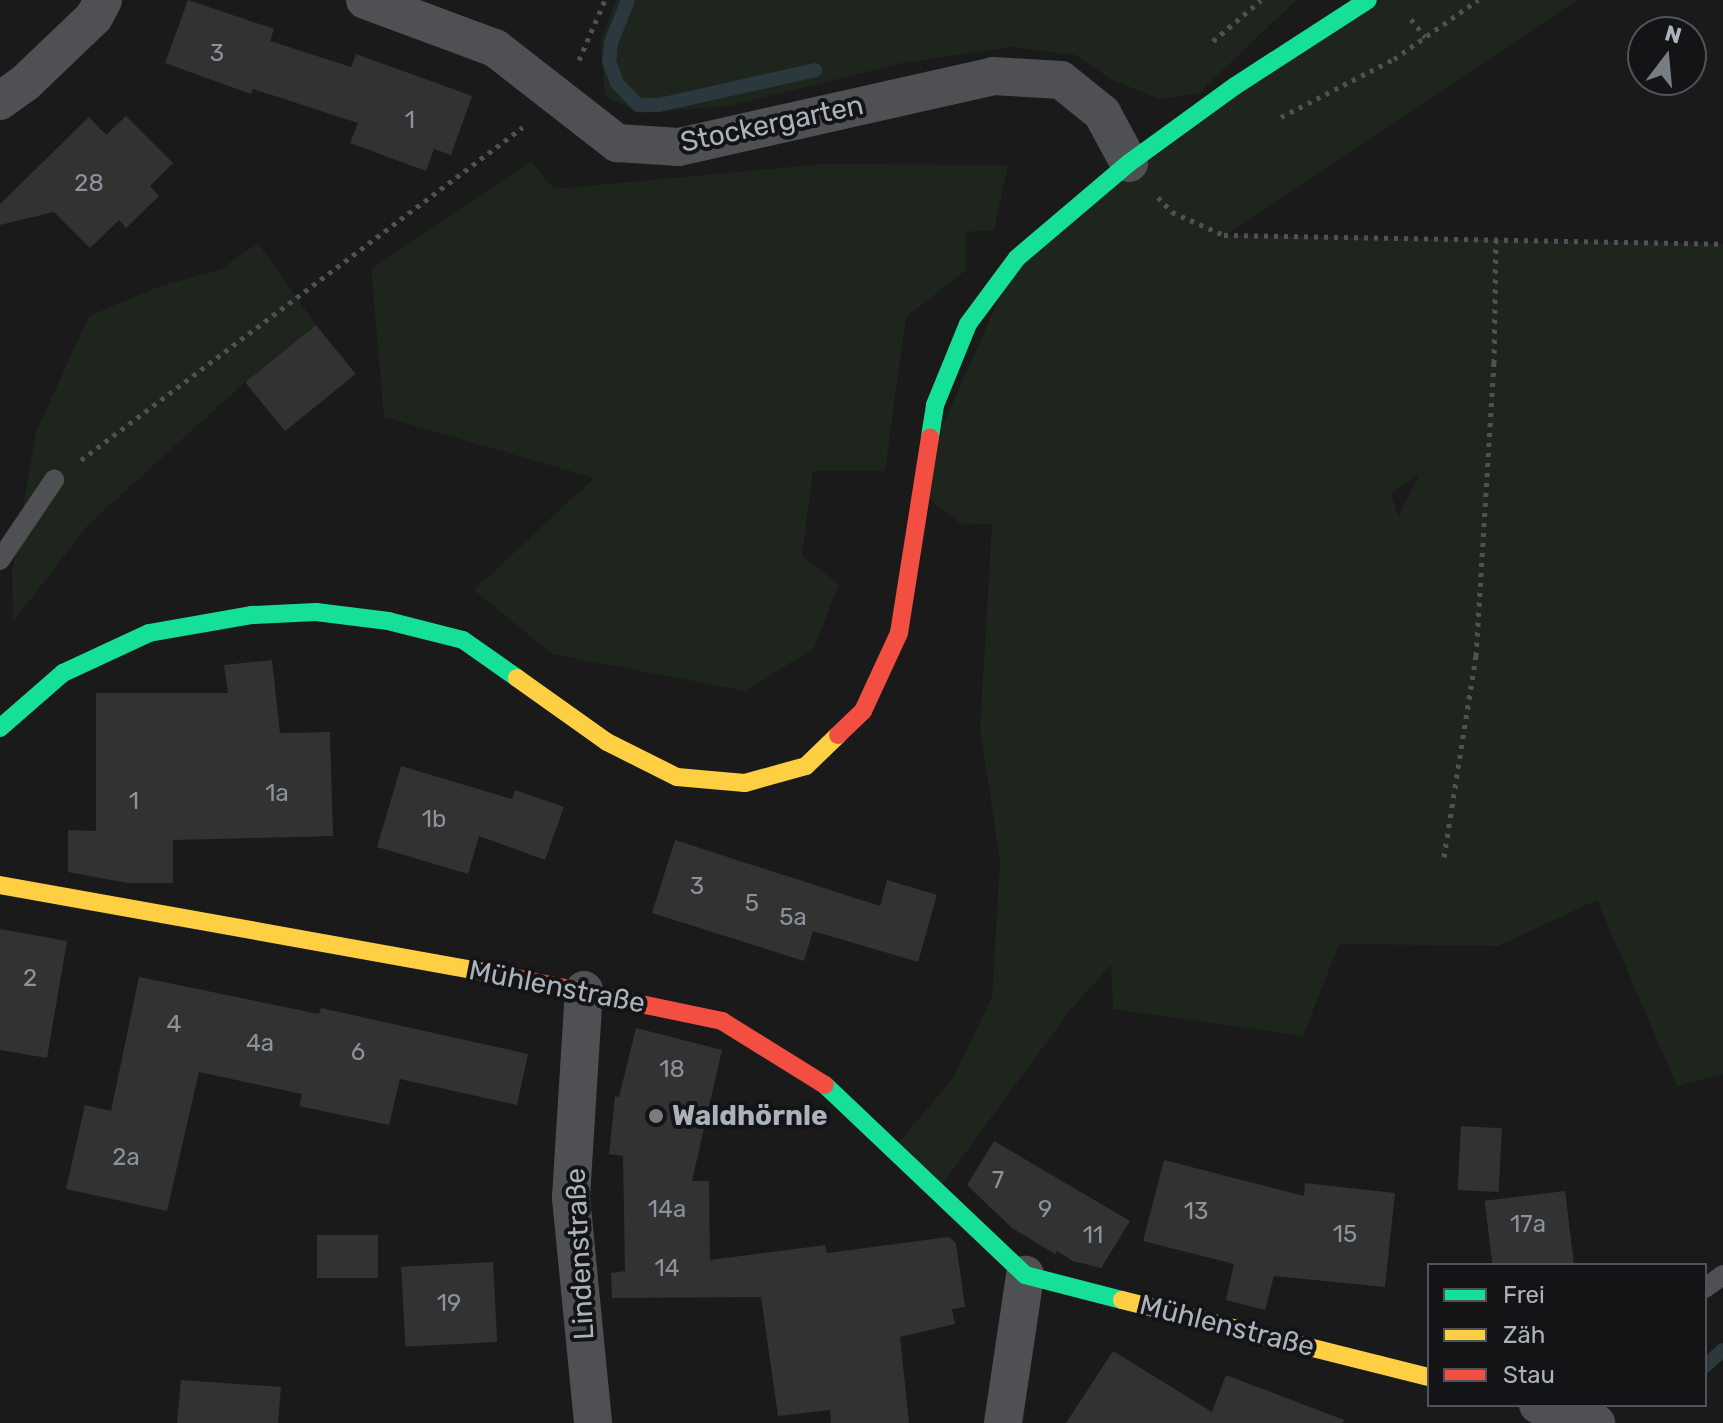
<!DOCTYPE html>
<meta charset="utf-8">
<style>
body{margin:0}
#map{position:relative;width:1723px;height:1423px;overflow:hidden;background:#1a1a1a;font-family:Rubik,sans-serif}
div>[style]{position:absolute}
.green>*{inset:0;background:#1d251d}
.stream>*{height:14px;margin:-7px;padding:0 7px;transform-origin:7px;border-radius:7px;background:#2b383d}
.building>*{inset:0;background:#323233;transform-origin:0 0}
.path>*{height:5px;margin-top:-2.5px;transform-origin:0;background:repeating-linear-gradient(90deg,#505155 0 4px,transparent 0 10px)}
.lane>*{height:20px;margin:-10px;padding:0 10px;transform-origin:10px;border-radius:10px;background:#4e5053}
.street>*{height:38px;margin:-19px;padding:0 19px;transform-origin:19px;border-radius:19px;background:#4e5053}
.fast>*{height:18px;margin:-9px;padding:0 9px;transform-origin:9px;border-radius:9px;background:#16e098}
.slow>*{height:18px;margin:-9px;padding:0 9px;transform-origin:9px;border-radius:9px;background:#ffcf43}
.jam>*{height:18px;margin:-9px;padding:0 9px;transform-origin:9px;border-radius:9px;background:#f24e42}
.dots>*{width:22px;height:22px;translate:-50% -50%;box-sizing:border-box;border:4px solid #141416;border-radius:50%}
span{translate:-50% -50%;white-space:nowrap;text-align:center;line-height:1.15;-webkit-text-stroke:8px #141416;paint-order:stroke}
.number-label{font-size:24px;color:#8c929a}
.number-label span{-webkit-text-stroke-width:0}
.street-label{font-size:28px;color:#aab2bc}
.poi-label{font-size:28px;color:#aab2bc;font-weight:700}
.left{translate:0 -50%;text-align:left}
.legend{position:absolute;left:1427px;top:1263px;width:280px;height:144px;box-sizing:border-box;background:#141416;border:2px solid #505358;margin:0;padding:10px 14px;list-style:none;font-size:24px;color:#aab2bc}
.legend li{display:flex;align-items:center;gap:16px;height:40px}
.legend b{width:40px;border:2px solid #505358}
.north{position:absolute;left:1627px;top:16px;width:80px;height:80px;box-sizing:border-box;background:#141416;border:2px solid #505358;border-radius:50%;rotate:16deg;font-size:22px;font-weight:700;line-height:32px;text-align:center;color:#aab2bc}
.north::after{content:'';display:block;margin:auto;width:28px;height:36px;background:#787d83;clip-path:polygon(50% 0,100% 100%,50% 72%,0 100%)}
</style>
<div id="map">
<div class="green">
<i style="clip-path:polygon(616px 0,1296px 0,1199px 93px,1160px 99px,1112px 80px,1075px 55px,1012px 47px,902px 63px,729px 106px,640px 113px,605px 96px,600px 43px)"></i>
<i style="clip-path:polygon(evenodd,1368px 0,1577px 0,1226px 235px,1723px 244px,1723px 1074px,1677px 1086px,1597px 900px,1498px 946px,1339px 944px,1303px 1036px,1113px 1009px,1111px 965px,1071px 1009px,938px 1190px,895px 1146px,952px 1080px,992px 997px,1000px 861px,980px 728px,992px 524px,962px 525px,915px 488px,1017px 258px,1368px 0,1419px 475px,1399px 516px,1398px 516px,1391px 493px,1419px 475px)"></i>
<i style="clip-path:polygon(531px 162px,554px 189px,823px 164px,1008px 165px,994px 230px,966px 232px,966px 270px,906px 317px,885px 471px,813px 471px,802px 556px,839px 584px,814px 648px,745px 691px,552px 654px,474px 590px,594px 478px,384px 417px,371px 269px)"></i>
<i style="clip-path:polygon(258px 243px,316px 325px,245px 382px,88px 525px,13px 622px,12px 573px,36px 432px,89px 316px,158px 287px,221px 269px)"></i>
</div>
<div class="stream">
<i style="left:628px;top:0;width:46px;rotate:111.6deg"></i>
<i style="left:611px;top:43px;width:18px;rotate:96deg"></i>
<i style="left:609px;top:61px;width:23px;rotate:70deg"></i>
<i style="left:617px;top:83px;width:30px;rotate:46deg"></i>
<i style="left:638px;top:105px;width:21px"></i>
<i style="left:659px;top:105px;width:160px;rotate:-12.6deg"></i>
<i style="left:1705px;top:1366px;width:24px;rotate:-42deg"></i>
</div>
<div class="building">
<i style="clip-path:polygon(188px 0,274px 29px,270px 41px,351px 67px,356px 54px,472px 96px,451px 155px,434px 149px,426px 171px,350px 143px,358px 123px,253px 89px,251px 94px,165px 63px)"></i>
<i style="clip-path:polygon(126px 116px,173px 163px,150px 186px,159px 196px,126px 228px,119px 220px,90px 248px,54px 212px,0 225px,0 204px,89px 117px,106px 135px)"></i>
<i style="left:316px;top:325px;width:63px;height:91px;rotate:51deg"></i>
<i style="clip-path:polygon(272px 660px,280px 733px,330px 732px,333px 836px,173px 840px,173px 883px,128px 883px,68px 872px,68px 830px,96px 831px,96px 693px,228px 693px,224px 665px)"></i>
<i style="clip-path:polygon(401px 766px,512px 799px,515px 790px,564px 807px,545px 860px,479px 836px,468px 874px,377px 847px)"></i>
<i style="clip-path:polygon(675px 840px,880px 906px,887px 880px,937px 895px,918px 962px,813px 931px,804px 961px,652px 913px)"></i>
<i style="clip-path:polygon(0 929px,67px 941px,47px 1058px,0 1050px)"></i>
<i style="clip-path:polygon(139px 977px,319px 1014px,321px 1008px,528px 1054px,517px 1105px,400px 1079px,389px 1125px,299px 1106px,302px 1094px,199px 1072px,167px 1211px,66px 1189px,85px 1105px,111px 1111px)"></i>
<i style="clip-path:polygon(636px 1028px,722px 1050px,692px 1181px,709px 1181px,710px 1260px,825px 1245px,827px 1253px,949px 1237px,956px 1243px,965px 1307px,952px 1309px,955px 1324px,900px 1337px,909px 1423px,831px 1423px,830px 1410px,778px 1416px,761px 1297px,612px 1298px,611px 1273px,625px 1271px,623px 1156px,609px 1154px,615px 1096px,619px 1097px)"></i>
<i style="left:1461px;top:1126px;width:41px;height:64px;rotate:3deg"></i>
<i style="clip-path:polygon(994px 1141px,1130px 1221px,1101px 1268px,1073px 1261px,1057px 1251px,1055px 1254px,1012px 1228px,967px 1185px)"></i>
<i style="clip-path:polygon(1164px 1160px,1304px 1196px,1305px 1183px,1395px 1193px,1385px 1287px,1274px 1276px,1265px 1310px,1226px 1300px,1234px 1264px,1143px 1241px)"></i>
<i style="left:1565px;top:1191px;width:75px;height:81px;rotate:83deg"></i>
<i style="left:378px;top:1235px;width:43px;height:61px;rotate:90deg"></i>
<i style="left:493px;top:1262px;width:80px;height:92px;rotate:87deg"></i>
<i style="clip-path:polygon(1113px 1351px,1212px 1412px,1226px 1375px,1344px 1420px,1343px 1423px,1066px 1423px)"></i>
<i style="clip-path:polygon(181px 1380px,281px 1387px,278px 1423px,177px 1423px)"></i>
</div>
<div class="path">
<i style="left:1411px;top:19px;width:23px;rotate:52deg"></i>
<i style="left:1213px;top:41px;width:63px;rotate:-40.5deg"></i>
<i style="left:579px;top:60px;width:65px;rotate:-66.6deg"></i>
<i style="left:1281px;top:117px;width:127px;rotate:-27.2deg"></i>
<i style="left:1394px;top:59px;width:103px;rotate:-35.1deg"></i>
<i style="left:1158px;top:197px;width:21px;rotate:47deg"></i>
<i style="left:1172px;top:212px;width:57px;rotate:23.9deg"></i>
<i style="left:1224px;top:235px;width:499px;rotate:1deg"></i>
<i style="left:81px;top:460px;width:553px;rotate:-36.99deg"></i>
<i style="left:1444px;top:857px;width:204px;rotate:-81deg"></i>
<i style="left:1476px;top:656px;width:294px;rotate:-86.5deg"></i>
<i style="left:1494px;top:363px;width:123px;rotate:-89.1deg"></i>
</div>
<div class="lane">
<i style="left:0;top:560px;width:97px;rotate:-56deg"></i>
<i style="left:1705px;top:1288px;width:22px;rotate:-36deg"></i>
</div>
<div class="street">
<i style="left:365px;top:0;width:139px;rotate:20.3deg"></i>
<i style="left:495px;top:48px;width:155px;rotate:37.9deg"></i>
<i style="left:617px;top:143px;width:62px;rotate:3.7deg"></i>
<i style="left:679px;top:147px;width:322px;rotate:-12.7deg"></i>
<i style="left:993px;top:76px;width:68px;rotate:3.4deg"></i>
<i style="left:1061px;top:80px;width:53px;rotate:38.8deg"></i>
<i style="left:1102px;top:113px;width:57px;rotate:61.6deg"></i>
<i style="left:0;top:101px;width:31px;rotate:-36deg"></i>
<i style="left:25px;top:83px;width:95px;rotate:-43.7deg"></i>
<i style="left:94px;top:17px;width:19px;rotate:-62deg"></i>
<i style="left:584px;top:990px;width:208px;rotate:93.6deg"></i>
<i style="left:571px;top:1198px;width:226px;rotate:84.4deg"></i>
<i style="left:1538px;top:1405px;width:61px;rotate:17.2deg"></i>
<i style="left:1003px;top:1423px;width:150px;rotate:-81.5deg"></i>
</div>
<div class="fast">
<i style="left:930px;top:437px;width:32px;rotate:-81deg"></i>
<i style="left:935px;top:405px;width:87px;rotate:-67.8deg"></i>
<i style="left:968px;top:324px;width:82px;rotate:-53.4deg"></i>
<i style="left:1017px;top:258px;width:147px;rotate:-40.3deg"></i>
<i style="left:1129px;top:163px;width:131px;rotate:-36deg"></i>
<i style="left:1235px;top:86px;width:158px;rotate:-32.9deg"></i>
<i style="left:0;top:728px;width:84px;rotate:-41.1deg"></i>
<i style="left:63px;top:673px;width:95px;rotate:-24.9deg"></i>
<i style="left:149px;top:633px;width:105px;rotate:-9.9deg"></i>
<i style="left:252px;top:615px;width:64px;rotate:-2.7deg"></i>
<i style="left:316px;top:612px;width:73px;rotate:7.1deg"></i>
<i style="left:388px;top:621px;width:77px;rotate:14.2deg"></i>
<i style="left:463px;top:640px;width:66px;rotate:35.1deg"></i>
<i style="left:825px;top:1085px;width:276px;rotate:43.5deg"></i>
<i style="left:1025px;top:1275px;width:100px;rotate:14.5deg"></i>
</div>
<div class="slow">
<i style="left:517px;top:678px;width:110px;rotate:35.4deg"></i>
<i style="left:607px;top:742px;width:78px;rotate:26.6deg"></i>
<i style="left:677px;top:777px;width:68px;rotate:5deg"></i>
<i style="left:745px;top:783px;width:63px;rotate:-15.6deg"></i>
<i style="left:806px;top:766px;width:45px;rotate:-44.1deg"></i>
<i style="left:0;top:885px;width:515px;rotate:10.18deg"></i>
<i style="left:1122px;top:1300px;width:317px;rotate:14.1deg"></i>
</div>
<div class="jam">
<i style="left:838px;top:735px;width:35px;rotate:-44deg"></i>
<i style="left:863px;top:711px;width:86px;rotate:-65.2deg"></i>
<i style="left:899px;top:633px;width:198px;rotate:-81deg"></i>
<i style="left:507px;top:976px;width:220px;rotate:11.8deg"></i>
<i style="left:722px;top:1021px;width:121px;rotate:31.9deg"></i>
</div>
<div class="dots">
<i style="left:656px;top:1116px;background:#787d83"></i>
</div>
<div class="number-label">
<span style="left:217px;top:54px">3</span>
<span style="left:410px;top:121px">1</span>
<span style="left:89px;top:184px">28</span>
<span style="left:277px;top:794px">1a</span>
<span style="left:134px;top:802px">1</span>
<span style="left:434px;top:820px">1b</span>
<span style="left:697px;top:887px">3</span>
<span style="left:752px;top:904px">5</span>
<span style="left:793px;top:918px">5a</span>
<span style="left:30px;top:979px">2</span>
<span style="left:174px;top:1025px">4</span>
<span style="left:260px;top:1044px">4a</span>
<span style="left:358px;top:1053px">6</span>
<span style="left:672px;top:1070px">18</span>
<span style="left:126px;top:1158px">2a</span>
<span style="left:998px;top:1181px">7</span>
<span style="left:667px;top:1210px">14a</span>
<span style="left:1045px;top:1210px">9</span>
<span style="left:1196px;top:1212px">13</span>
<span style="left:1528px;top:1225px">17a</span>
<span style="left:1345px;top:1235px">15</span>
<span style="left:1093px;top:1236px">11</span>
<span style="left:667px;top:1269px">14</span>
<span style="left:449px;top:1304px">19</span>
</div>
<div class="street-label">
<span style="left:772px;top:124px;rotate:-12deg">Stockergarten</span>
<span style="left:557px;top:987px;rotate:11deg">Mühlenstraße</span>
<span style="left:580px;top:1254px;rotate:-93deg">Lindenstraße</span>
<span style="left:1227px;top:1326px;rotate:14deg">Mühlenstraße</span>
</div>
<div class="poi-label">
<span class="left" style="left:672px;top:1116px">Waldhörnle</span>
</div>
<ul class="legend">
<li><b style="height:10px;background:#16e098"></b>Frei</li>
<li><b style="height:10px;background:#ffcf43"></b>Zäh</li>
<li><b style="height:10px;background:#f24e42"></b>Stau</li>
</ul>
<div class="north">N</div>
</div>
